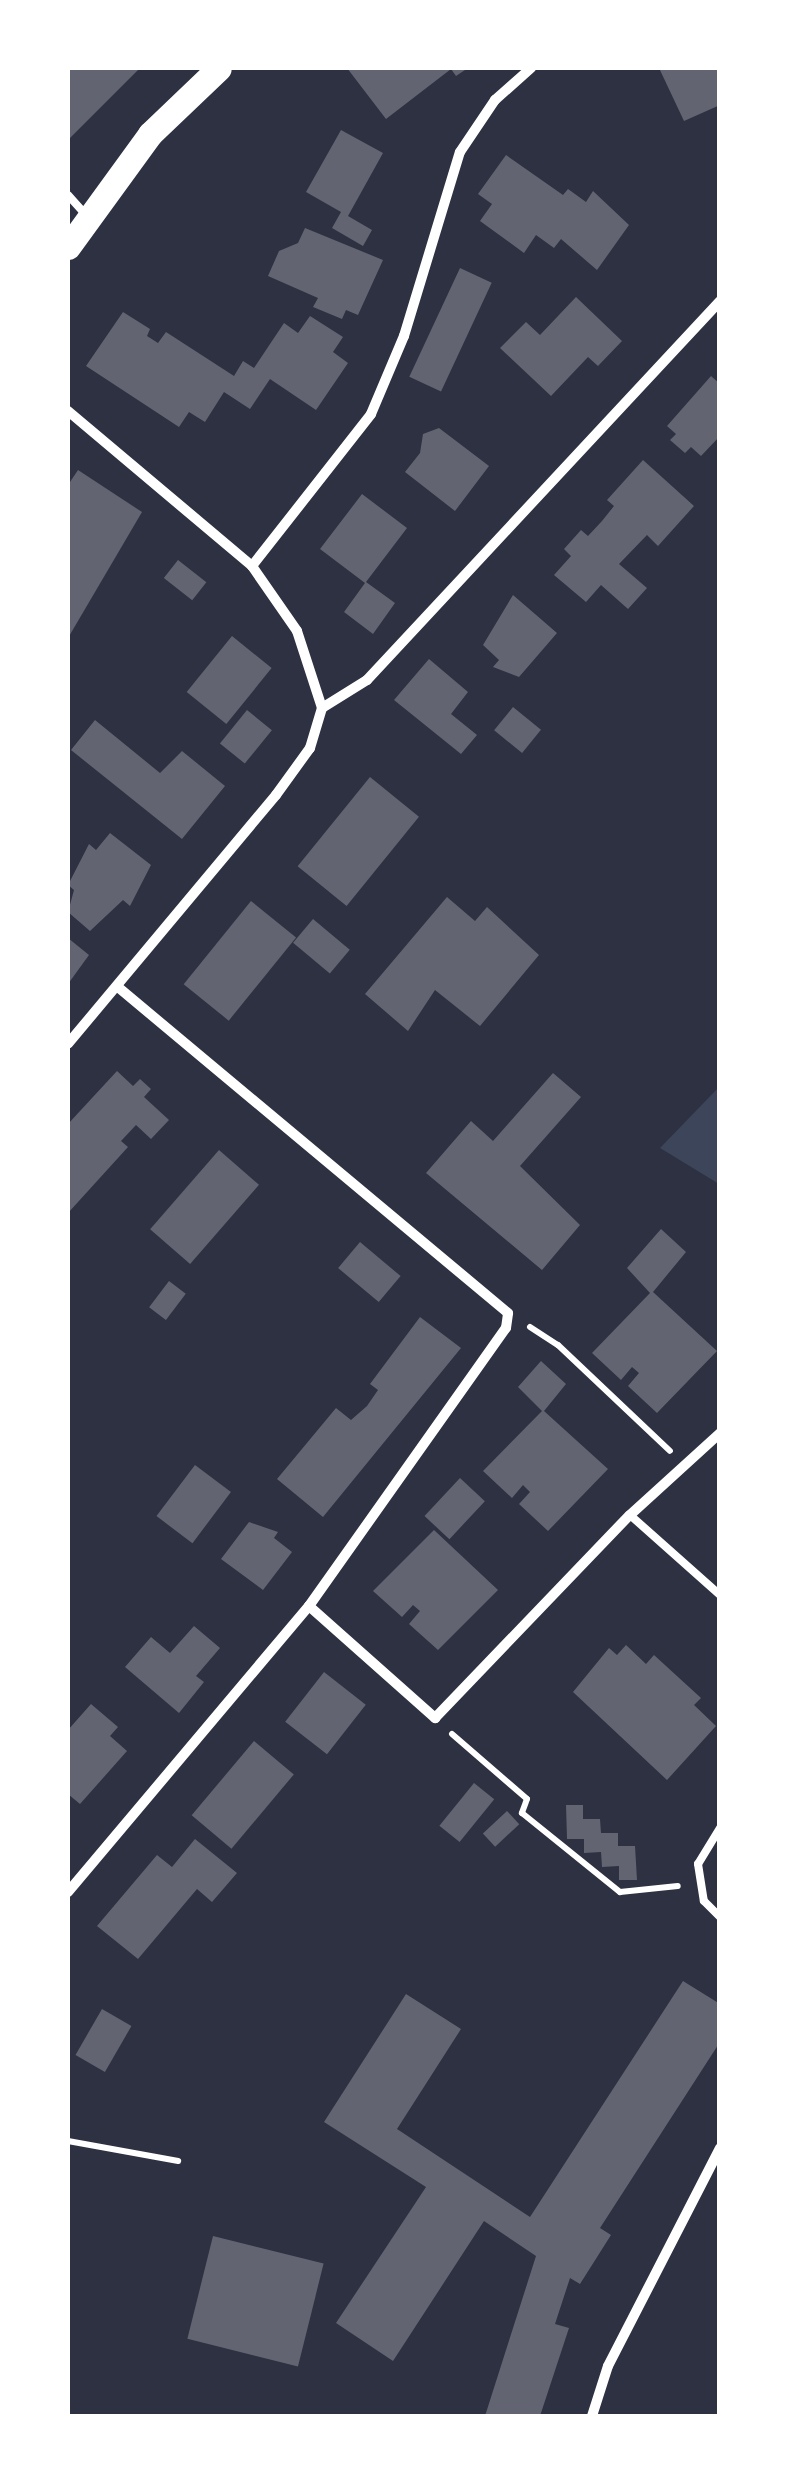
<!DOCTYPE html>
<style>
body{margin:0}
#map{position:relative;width:787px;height:2484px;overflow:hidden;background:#2d3142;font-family:"Titillium Web",sans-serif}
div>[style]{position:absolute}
.green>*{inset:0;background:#3c4559}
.building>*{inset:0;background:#626471;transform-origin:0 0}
.path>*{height:6px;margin:-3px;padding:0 3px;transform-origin:3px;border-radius:3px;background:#fff}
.service>*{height:8px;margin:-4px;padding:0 4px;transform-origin:4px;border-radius:4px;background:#fff}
.minor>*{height:10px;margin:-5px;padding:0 5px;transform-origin:5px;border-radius:5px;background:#fff}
.primary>*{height:25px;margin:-12.5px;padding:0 12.5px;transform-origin:12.5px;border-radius:12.5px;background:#fff}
span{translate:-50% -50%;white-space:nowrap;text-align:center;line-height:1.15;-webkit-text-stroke:10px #fff;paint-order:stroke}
.frame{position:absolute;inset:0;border:70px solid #fff;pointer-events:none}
</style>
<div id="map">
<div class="green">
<i style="clip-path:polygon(719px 1087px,720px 1183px,719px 1184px,660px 1148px)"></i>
</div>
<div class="building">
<i style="clip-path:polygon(68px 68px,140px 68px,68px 140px)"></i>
<i style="clip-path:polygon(347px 68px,468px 68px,456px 76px,451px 69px,386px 119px)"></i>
<i style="clip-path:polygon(659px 68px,720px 68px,720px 105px,684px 121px)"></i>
<i style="clip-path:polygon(341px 130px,383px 153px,348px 216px,372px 230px,363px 246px,332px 228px,341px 212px,306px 192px)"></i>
<i style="clip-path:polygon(506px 155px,563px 195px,568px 189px,586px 202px,593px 191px,629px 225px,597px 270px,561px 239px,554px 248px,536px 235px,524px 253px,480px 221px,492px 204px,478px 194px)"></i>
<i style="clip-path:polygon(305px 228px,383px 260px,358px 315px,346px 310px,342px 319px,313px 307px,318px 298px,268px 276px,279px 251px,298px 243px)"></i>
<i style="left:460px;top:268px;width:35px;height:120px;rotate:25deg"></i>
<i style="clip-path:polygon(576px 297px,622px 341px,598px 366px,588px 357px,551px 396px,500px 348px,526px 322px,540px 335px)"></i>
<i style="clip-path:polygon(123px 312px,150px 329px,147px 336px,158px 343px,166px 332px,234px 376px,243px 361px,254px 368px,284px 323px,298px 333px,310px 316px,343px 337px,333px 352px,348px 363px,316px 410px,270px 379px,250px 409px,224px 392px,205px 422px,189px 412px,179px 427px,86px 366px)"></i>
<i style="clip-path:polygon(711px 376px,720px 384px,720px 436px,701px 456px,691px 447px,685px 453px,670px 440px,676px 434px,667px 426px)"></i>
<i style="clip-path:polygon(439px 428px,489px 466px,455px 511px,405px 472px,420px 453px,423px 434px)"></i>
<i style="clip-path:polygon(643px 460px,694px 506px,658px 546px,647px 535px,619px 564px,647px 588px,628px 609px,601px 585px,586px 602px,554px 575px,571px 556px,564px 549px,581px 530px,588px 536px,602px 521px,614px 506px,607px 500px)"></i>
<i style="clip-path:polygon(78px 470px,142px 512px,68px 638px,68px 485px)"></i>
<i style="clip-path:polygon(362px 494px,407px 528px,366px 582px,395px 603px,373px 634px,344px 612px,365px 583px,320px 549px)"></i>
<i style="left:178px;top:560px;width:36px;height:23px;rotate:38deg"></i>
<i style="clip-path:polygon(513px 595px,557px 633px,519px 677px,493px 667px,499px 660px,483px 645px)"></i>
<i style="left:232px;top:636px;width:51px;height:72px;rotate:39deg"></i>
<i style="clip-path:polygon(429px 659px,468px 692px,451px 714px,477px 735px,461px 754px,394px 700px)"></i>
<i style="left:513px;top:707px;width:36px;height:30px;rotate:39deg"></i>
<i style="left:247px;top:710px;width:32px;height:43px;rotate:39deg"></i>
<i style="clip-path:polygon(95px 720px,160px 773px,182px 751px,225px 786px,182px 839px,71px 750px)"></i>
<i style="left:370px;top:777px;width:63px;height:115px;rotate:39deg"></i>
<i style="clip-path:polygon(110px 833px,151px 865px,130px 906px,123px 900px,90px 931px,68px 912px,74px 890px,68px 885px,89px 844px,96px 850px)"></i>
<i style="clip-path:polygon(447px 897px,475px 921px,487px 907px,539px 955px,480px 1026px,435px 990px,408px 1031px,365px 994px)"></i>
<i style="left:251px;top:901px;width:58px;height:107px;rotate:39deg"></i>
<i style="left:313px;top:919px;width:48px;height:31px;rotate:40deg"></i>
<i style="clip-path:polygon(68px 938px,89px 955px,68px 984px)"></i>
<i style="clip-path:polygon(117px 1071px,133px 1086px,140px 1079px,151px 1089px,144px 1097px,169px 1120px,151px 1139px,136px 1125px,121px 1141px,128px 1147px,68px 1213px,68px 1124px)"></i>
<i style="clip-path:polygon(553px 1073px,581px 1097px,520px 1166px,580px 1225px,542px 1270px,426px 1173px,471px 1121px,493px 1141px)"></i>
<i style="left:219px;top:1150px;width:53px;height:105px;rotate:41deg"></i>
<i style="clip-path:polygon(661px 1229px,686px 1252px,653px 1292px,717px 1351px,657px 1413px,628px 1386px,639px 1373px,632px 1367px,621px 1380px,592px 1353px,650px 1293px,627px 1268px)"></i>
<i style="left:360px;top:1242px;width:53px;height:34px;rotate:40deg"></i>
<i style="left:169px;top:1281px;width:21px;height:33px;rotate:37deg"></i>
<i style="clip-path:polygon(420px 1317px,461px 1348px,323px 1517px,277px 1479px,336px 1408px,351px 1420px,367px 1406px,378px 1390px,370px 1384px)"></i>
<i style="clip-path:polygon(541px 1361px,566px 1384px,544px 1411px,608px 1469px,548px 1531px,519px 1504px,530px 1492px,523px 1485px,512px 1498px,483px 1471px,542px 1411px,518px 1387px)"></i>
<i style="left:195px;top:1465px;width:45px;height:64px;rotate:37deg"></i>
<i style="left:460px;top:1478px;width:34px;height:52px;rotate:43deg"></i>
<i style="clip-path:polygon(249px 1522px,278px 1532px,274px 1538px,292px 1552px,263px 1590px,221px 1559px)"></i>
<i style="clip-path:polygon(434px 1530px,498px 1590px,438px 1650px,409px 1624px,420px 1611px,413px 1605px,402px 1617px,373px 1591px)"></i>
<i style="clip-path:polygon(194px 1626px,220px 1648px,196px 1676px,204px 1682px,179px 1713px,125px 1667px,151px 1637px,170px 1653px)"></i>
<i style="clip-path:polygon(626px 1645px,646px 1664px,654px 1655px,701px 1698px,694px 1705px,716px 1726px,667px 1780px,573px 1692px,609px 1648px,617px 1655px)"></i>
<i style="left:324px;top:1672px;width:53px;height:63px;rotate:38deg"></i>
<i style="clip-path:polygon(91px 1704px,118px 1727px,110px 1736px,127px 1751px,80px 1804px,68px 1794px,68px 1730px)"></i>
<i style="left:254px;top:1741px;width:52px;height:97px;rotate:40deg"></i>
<i style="left:474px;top:1783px;width:26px;height:55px;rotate:39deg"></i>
<i style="clip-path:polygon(566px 1805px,583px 1805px,583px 1819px,600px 1819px,601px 1833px,618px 1833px,618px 1846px,635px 1846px,637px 1880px,619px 1880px,619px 1866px,602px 1867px,601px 1852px,584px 1853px,584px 1839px,567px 1839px)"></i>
<i style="left:507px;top:1811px;width:18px;height:33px;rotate:47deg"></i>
<i style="clip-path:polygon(195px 1839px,237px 1873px,212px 1902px,197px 1889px,138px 1959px,97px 1926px,157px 1855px,172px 1867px)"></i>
<i style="clip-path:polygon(683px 1981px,720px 2004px,720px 2042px,600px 2228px,611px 2235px,580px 2284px,570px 2278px,555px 2324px,569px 2328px,540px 2416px,485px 2416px,536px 2256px,484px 2221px,393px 2361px,336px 2323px,426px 2187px,324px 2122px,406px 1994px,461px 2029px,397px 2129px,530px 2217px)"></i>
<i style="left:102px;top:2009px;width:34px;height:53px;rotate:30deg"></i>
<i style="left:213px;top:2236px;width:114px;height:106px;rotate:14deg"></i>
</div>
<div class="path">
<i style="left:530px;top:1327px;width:33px;rotate:33deg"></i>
<i style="left:558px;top:1345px;width:154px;rotate:43.4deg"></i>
<i style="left:452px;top:1734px;width:99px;rotate:40.9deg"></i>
<i style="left:527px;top:1799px;width:15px;rotate:110deg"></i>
<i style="left:522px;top:1813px;width:126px;rotate:38.9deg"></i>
<i style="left:620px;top:1892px;width:58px;rotate:-5.9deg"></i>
<i style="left:68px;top:2141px;width:112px;rotate:10.3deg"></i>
</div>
<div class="service">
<i style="left:68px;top:195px;width:24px;rotate:48deg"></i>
<i style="left:630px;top:1515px;width:120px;rotate:41.6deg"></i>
<i style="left:720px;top:1828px;width:42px;rotate:121.4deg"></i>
<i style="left:698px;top:1864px;width:37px;rotate:81deg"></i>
<i style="left:704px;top:1901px;width:23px;rotate:45deg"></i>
</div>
<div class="minor">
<i style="left:68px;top:411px;width:241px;rotate:40.1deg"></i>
<i style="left:252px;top:566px;width:79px;rotate:55.3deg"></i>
<i style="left:297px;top:631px;width:81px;rotate:72deg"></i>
<i style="left:322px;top:708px;width:42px;rotate:106.7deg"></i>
<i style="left:310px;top:748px;width:58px;rotate:125.9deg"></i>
<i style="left:276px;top:795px;width:324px;rotate:129.9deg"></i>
<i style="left:252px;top:566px;width:193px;rotate:-51.9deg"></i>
<i style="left:371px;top:414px;width:85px;rotate:-67.1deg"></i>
<i style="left:404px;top:336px;width:192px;rotate:-73.1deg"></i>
<i style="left:460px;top:152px;width:63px;rotate:-56.1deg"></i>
<i style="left:495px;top:100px;width:48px;rotate:-41.6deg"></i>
<i style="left:322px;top:708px;width:53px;rotate:-31.9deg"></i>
<i style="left:367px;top:680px;width:518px;rotate:-47.03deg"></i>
<i style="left:309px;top:1606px;width:169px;rotate:41.6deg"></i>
<i style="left:435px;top:1718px;width:281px;rotate:-46.2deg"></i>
<i style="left:630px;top:1515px;width:122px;rotate:-42.3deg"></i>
<i style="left:68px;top:1892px;width:374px;rotate:-49.9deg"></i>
<i style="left:309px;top:1606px;width:341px;rotate:-54.7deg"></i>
<i style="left:506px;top:1328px;width:15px;rotate:-82deg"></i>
<i style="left:508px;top:1313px;width:507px;rotate:-140.12deg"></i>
<i style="left:592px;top:2416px;width:52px;rotate:-72.3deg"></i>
<i style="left:608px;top:2366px;width:245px;rotate:-62.8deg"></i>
</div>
<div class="primary">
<i style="left:68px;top:247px;width:140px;rotate:-54deg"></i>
<i style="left:150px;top:134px;width:95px;rotate:-43.7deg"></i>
</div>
<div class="frame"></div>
</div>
